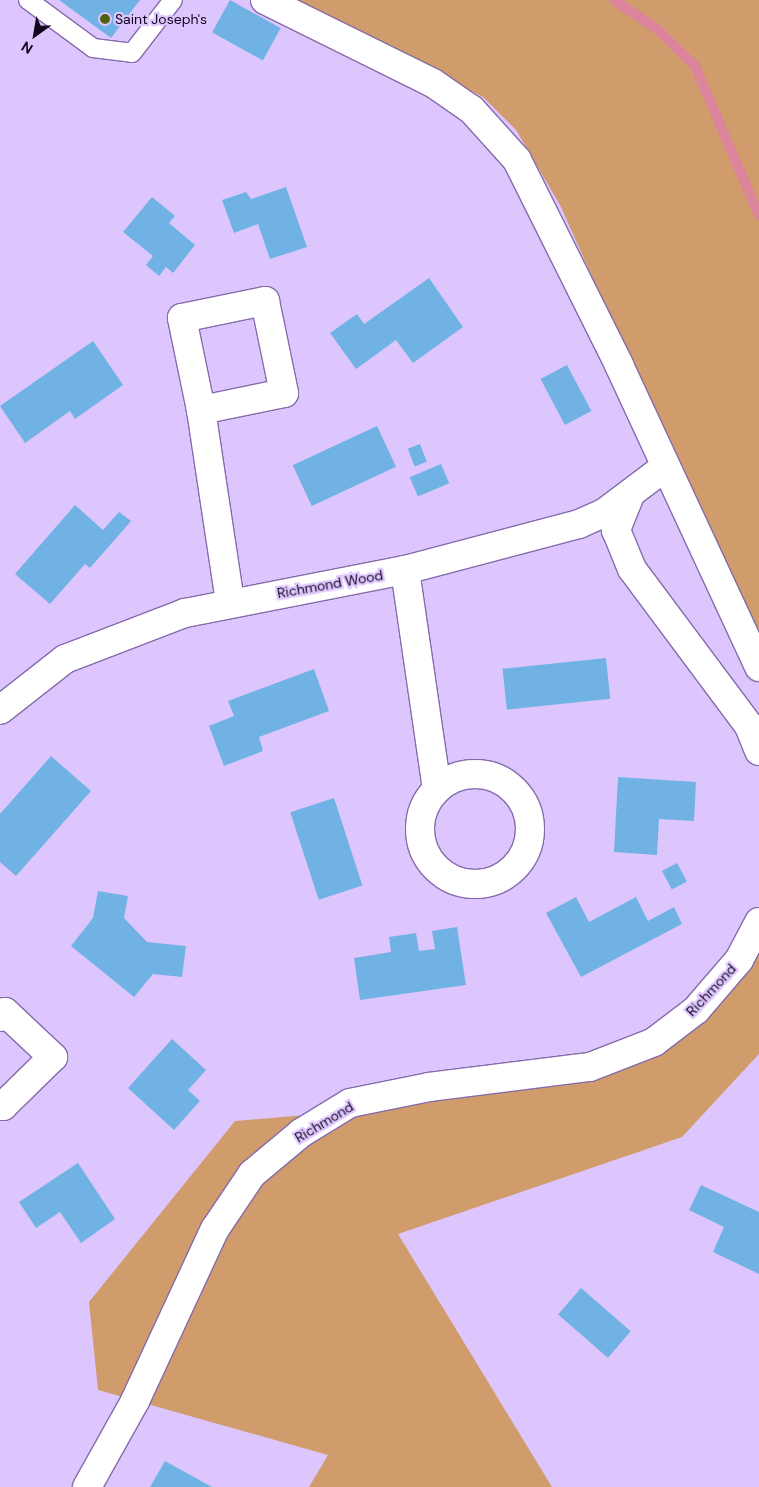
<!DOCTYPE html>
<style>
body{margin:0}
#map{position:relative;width:759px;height:1487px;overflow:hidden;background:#ddc6fe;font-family:"DM Sans",sans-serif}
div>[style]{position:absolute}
.green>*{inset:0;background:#d09c6b}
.stream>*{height:10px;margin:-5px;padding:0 5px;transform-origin:5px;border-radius:5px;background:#dc849b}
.building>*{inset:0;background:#71b2e5;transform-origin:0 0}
.roads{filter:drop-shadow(1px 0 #866bab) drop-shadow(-1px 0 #866bab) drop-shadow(0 1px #866bab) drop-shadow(0 -1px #866bab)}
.service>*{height:18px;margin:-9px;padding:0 9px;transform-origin:9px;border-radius:9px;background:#fff}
.minor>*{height:28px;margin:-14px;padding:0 14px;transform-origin:14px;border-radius:14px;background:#fff}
.minor>.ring{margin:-14px;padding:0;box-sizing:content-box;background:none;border:28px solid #fff;border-radius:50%}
.tertiary>*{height:28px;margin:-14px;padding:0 14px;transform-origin:14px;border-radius:14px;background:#fff}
.dots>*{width:14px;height:14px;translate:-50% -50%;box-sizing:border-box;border:2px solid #ddc6fe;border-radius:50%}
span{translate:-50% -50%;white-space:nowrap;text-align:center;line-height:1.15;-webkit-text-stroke:4.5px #ddc6fe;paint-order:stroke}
.poi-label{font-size:14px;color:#11061d}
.left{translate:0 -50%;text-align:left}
.street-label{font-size:14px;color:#11061d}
.north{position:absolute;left:10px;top:10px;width:50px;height:50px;-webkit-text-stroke:4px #ddc6fe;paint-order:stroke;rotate:212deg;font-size:14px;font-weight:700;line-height:20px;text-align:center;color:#11061d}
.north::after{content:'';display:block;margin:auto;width:18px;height:22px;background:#11061d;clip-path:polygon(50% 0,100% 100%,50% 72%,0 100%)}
</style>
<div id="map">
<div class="green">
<i style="clip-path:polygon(293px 0,759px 0,759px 650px,560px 205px,516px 130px,483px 97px)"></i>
<i style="clip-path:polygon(759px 946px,759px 1054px,682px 1137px,398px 1234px,552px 1487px,309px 1487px,328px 1455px,98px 1390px,89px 1302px,235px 1121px,364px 1110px,626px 1066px)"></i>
</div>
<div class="stream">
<i style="left:614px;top:0;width:52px;rotate:34deg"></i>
<i style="left:657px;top:29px;width:53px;rotate:44.2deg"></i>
<i style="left:695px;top:66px;width:162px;rotate:66.8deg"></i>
</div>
<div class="building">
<i style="clip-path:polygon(59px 0,140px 0,111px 38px)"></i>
<i style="left:230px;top:0;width:58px;height:37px;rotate:29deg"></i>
<i style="clip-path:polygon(286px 187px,307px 247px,270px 259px,258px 224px,234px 233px,222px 200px,246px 192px,251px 199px)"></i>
<i style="clip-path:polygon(152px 197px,175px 216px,169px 223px,195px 245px,173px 273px,166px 267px,159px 276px,146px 265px,153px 256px,123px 232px)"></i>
<i style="clip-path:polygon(429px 278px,463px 327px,413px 363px,396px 340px,356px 369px,330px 333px,357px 314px,364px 324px)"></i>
<i style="clip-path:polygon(93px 341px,123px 385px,75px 419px,70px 411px,25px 443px,0 406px)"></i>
<i style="left:567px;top:365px;width:52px;height:30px;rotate:62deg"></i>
<i style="left:377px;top:426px;width:45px;height:93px;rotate:65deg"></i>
<i style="left:420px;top:444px;width:19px;height:13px;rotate:69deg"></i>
<i style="left:441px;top:464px;width:21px;height:34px;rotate:67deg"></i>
<i style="clip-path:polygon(75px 505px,103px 530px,119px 512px,131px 521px,90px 568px,85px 564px,50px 604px,15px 574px)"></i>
<i style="left:606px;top:658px;width:41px;height:104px;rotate:84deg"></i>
<i style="clip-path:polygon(314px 669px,329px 711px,259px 737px,263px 751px,224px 766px,209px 726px,234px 716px,228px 701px)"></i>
<i style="clip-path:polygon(51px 756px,91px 791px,16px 876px,0 862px,0 814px)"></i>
<i style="clip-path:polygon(618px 777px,696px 782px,694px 821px,659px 819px,657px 855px,614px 852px)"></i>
<i style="left:334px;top:798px;width:92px;height:46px;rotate:72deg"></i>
<i style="left:677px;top:863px;width:21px;height:17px;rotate:62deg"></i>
<i style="clip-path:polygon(98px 891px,128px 896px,124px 918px,147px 942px,186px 946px,182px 977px,153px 974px,134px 997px,71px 946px,93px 918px)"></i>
<i style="clip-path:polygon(576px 897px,589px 922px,636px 897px,648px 921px,674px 907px,682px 924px,581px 977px,546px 913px)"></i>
<i style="clip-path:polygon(457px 927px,466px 985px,360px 1000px,354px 958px,391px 952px,389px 937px,416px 933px,419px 951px,435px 949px,432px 931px)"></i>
<i style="clip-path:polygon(172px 1039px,206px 1070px,188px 1090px,200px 1101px,174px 1130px,128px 1088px)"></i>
<i style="clip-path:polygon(78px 1163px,115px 1219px,81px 1243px,60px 1212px,36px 1228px,19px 1202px)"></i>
<i style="clip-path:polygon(701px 1185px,759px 1212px,759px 1274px,713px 1252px,724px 1227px,689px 1210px)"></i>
<i style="left:581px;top:1288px;width:66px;height:35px;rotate:41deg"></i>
<i style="clip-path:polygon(165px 1461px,212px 1487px,150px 1487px)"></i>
</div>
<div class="roads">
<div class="service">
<i style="left:28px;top:0;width:81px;rotate:36.4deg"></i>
<i style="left:93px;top:48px;width:39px;rotate:7deg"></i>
<i style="left:132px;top:53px;width:67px;rotate:-52.3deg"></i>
</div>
<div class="minor">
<i style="left:265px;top:301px;width:94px;rotate:78.3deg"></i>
<i style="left:284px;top:393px;width:85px;rotate:168.4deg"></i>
<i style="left:201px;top:410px;width:94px;rotate:-101.7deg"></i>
<i style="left:182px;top:318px;width:85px;rotate:-11.6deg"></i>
<i style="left:201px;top:410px;width:194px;rotate:81.4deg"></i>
<i style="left:630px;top:495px;width:38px;rotate:112deg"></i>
<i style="left:616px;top:530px;width:42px;rotate:67.7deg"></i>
<i style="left:632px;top:569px;width:196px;rotate:53.3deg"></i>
<i style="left:749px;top:726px;width:27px;rotate:68deg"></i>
<i style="left:405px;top:570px;width:221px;rotate:81.7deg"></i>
<i style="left:0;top:710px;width:83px;rotate:-38.1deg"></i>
<i style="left:65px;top:659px;width:129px;rotate:-21deg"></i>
<i style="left:185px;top:613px;width:224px;rotate:-11.1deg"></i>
<i style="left:405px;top:570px;width:180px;rotate:-14.8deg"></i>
<i style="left:579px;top:524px;width:27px;rotate:-24deg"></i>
<i style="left:604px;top:513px;width:75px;rotate:-36.9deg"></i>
<i class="ring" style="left:420px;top:774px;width:82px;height:82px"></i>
<i style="left:0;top:1017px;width:7px;rotate:-45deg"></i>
<i style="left:5px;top:1012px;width:66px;rotate:43.2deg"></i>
<i style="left:53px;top:1057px;width:70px;rotate:135.6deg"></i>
<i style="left:3px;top:1106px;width:4px;rotate:-135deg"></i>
<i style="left:87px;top:1487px;width:98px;rotate:-60.8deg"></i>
<i style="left:135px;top:1401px;width:190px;rotate:-65.1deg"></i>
<i style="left:215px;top:1229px;width:66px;rotate:-56.1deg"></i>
<i style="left:252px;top:1174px;width:64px;rotate:-39.9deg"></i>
<i style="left:301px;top:1133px;width:57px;rotate:-31.5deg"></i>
<i style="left:350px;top:1103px;width:81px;rotate:-11.4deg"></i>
<i style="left:429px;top:1087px;width:162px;rotate:-7.1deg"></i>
<i style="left:590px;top:1067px;width:69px;rotate:-21.3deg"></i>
<i style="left:654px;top:1042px;width:53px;rotate:-37.3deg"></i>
<i style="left:696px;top:1010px;width:66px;rotate:-49.3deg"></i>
<i style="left:739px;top:960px;width:43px;rotate:-62.2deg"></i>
</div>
<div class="tertiary">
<i style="left:265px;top:0;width:187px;rotate:26.3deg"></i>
<i style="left:433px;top:83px;width:47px;rotate:34.7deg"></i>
<i style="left:472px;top:110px;width:67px;rotate:48deg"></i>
<i style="left:517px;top:160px;width:229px;rotate:63.5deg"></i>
<i style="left:619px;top:365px;width:333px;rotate:65.1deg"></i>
</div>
</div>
<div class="dots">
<i style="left:105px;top:19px;background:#4f6410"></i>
</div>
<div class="poi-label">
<span class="left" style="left:115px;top:19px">Saint Joseph's</span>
</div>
<div class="street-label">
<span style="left:330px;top:584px;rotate:-10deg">Richmond Wood</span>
<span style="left:711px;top:990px;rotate:-47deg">Richmond</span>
<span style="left:324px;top:1122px;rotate:-31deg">Richmond</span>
</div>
<div class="north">N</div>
</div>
